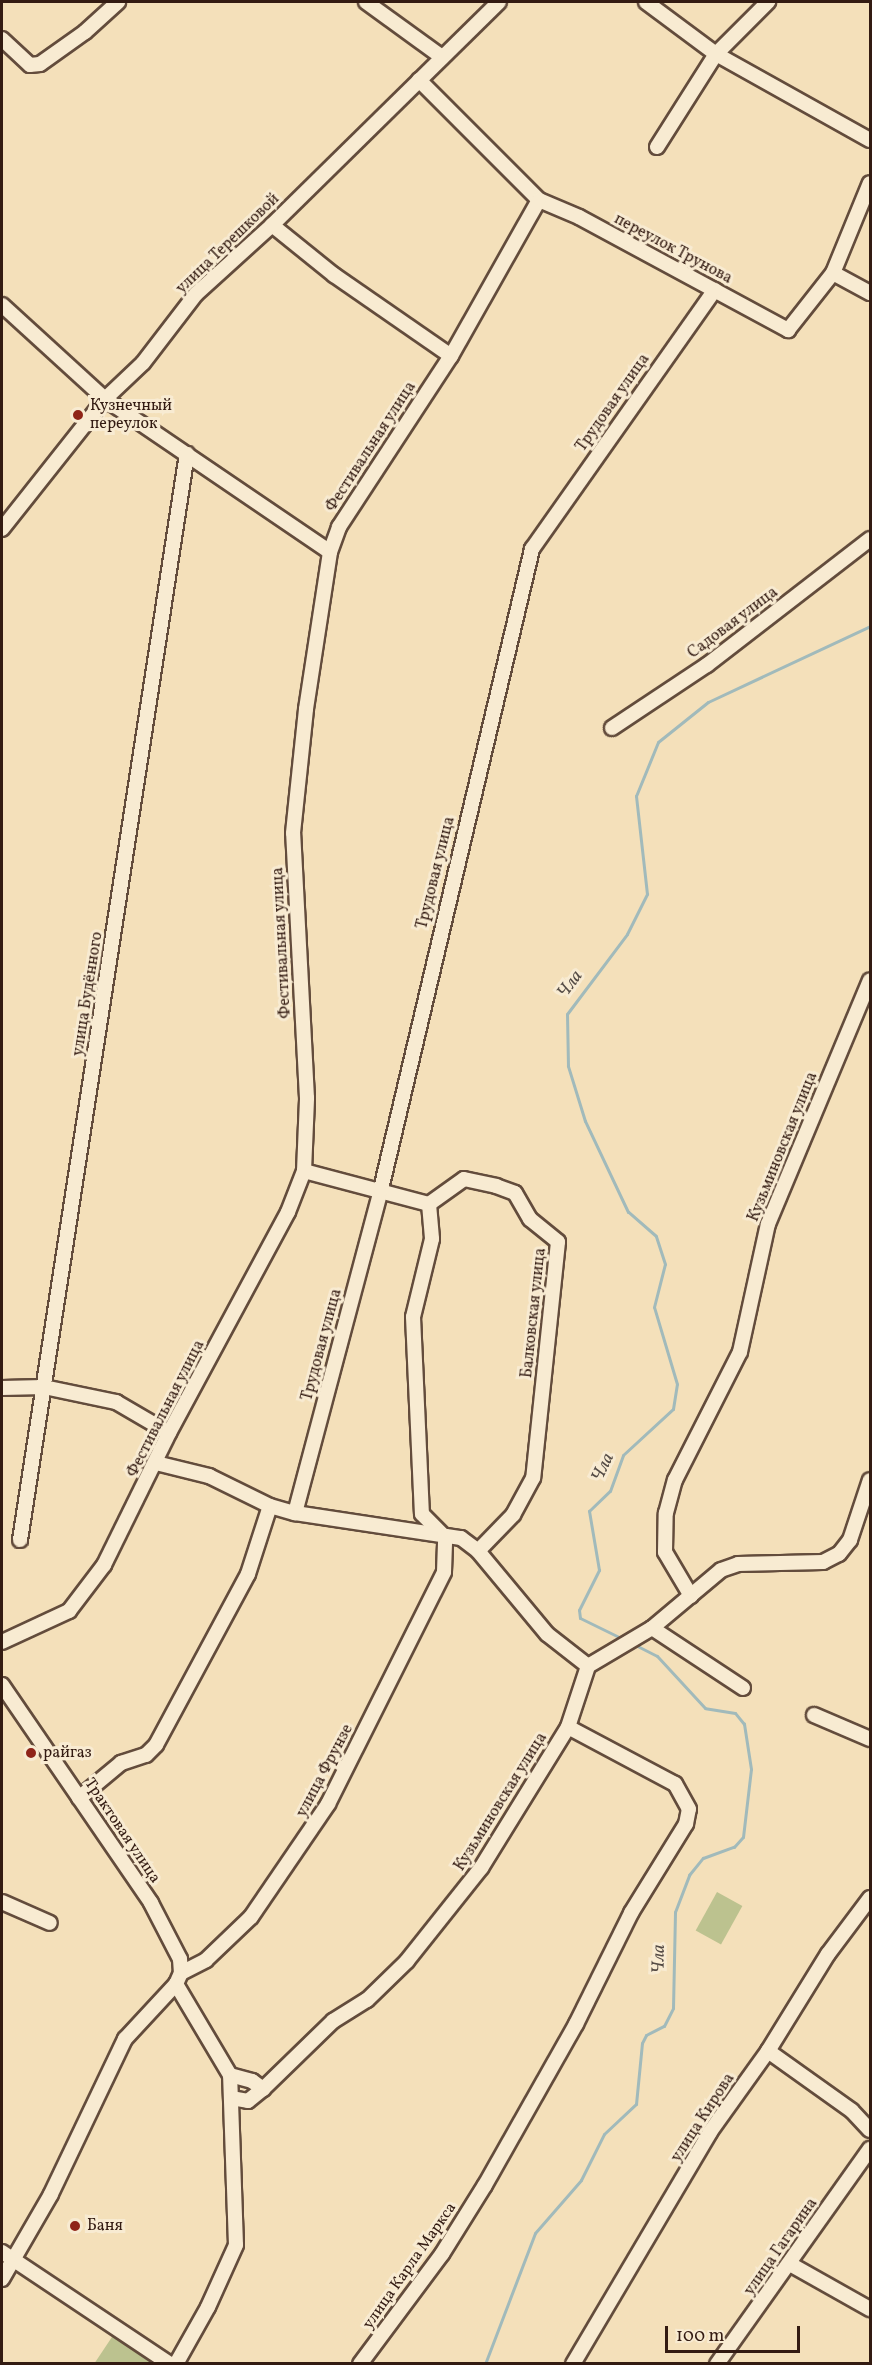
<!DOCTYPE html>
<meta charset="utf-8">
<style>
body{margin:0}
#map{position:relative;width:872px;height:2365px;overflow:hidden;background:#f4e0ba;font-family:Vollkorn,serif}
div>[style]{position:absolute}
.green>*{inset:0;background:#bcc28f;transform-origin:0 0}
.stream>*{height:3px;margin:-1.5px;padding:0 1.5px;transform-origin:1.5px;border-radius:1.5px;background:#a1babb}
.roads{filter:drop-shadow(2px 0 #634c3c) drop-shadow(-2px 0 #634c3c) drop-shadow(0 2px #634c3c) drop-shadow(0 -2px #634c3c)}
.minor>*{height:14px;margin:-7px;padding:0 7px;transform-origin:7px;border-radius:7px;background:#f8ebd2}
.dots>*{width:16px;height:16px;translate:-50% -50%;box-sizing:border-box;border:3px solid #f8ebd2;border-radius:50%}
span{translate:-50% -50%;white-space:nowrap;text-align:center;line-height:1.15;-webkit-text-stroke:6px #f8ebd2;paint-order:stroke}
.street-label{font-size:16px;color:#331b12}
.poi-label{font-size:16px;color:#331b12}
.left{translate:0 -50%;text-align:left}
.water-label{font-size:18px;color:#544b45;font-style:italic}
.frame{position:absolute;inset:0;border:3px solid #331b12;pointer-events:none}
.scale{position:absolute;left:665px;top:2326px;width:135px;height:27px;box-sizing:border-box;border:3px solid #331b12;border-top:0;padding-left:8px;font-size:18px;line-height:21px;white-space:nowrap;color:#331b12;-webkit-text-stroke:4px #f8ebd2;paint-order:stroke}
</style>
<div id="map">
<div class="green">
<i style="left:717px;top:1892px;width:29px;height:44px;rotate:29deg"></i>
<i style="clip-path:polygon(114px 2334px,145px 2355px,157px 2363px,94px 2364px)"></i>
</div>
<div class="stream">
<i style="left:625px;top:1640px;width:50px;rotate:-153.9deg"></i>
<i style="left:580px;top:1618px;width:8px;rotate:-97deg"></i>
<i style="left:579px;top:1610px;width:45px;rotate:-63.4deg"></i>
<i style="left:599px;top:1570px;width:60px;rotate:-99.6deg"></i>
<i style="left:589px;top:1511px;width:29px;rotate:-44deg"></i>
<i style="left:610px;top:1491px;width:38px;rotate:-70deg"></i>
<i style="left:623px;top:1455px;width:68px;rotate:-42.6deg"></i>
<i style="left:673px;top:1409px;width:25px;rotate:-81deg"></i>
<i style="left:677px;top:1384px;width:80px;rotate:-106.6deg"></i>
<i style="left:654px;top:1307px;width:44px;rotate:-75.7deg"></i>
<i style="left:665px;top:1264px;width:29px;rotate:-108deg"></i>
<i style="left:656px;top:1236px;width:37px;rotate:-139deg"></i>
<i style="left:628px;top:1212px;width:101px;rotate:-115.3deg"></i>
<i style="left:585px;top:1121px;width:58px;rotate:-107.2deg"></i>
<i style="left:568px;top:1066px;width:52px;rotate:-91.1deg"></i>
<i style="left:567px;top:1014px;width:100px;rotate:-53.1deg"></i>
<i style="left:627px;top:934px;width:45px;rotate:-63.4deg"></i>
<i style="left:647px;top:894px;width:99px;rotate:-96.4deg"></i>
<i style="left:636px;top:796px;width:58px;rotate:-67.8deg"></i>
<i style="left:658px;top:742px;width:64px;rotate:-38.7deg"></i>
<i style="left:708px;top:702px;width:179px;rotate:-25.1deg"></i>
<i style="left:485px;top:2364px;width:140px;rotate:-69.1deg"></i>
<i style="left:535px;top:2233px;width:70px;rotate:-49deg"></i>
<i style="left:581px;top:2180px;width:51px;rotate:-63.4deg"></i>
<i style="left:604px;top:2134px;width:44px;rotate:-43.2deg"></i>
<i style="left:636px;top:2104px;width:61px;rotate:-84.4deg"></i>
<i style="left:642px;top:2043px;width:9px;rotate:-63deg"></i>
<i style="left:646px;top:2035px;width:20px;rotate:-27deg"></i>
<i style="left:664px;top:2026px;width:20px;rotate:-63deg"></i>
<i style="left:673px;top:2008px;width:96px;rotate:-88.8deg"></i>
<i style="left:675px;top:1912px;width:40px;rotate:-69deg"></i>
<i style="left:689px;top:1875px;width:22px;rotate:-51deg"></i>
<i style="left:703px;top:1858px;width:33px;rotate:-20deg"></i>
<i style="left:734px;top:1847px;width:13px;rotate:-48deg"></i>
<i style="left:743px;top:1837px;width:68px;rotate:-83.3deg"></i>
<i style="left:751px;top:1769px;width:46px;rotate:-98.8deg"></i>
<i style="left:744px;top:1724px;width:14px;rotate:-129deg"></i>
<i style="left:735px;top:1713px;width:30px;rotate:-171deg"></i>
<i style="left:705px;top:1708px;width:71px;rotate:-132.7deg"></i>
<i style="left:657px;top:1656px;width:27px;rotate:-153deg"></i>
</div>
<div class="roads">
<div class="minor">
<i style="left:366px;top:2px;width:94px;rotate:35.9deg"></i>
<i style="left:646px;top:2px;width:87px;rotate:36.6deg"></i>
<i style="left:716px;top:54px;width:176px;rotate:29.2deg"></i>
<i style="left:2px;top:39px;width:38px;rotate:43deg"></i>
<i style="left:30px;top:65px;width:10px;rotate:-6deg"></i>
<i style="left:40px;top:64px;width:55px;rotate:-35.4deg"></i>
<i style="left:85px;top:32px;width:45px;rotate:-42.3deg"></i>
<i style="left:419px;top:80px;width:170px;rotate:45deg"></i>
<i style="left:539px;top:200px;width:43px;rotate:23deg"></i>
<i style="left:579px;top:217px;width:238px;rotate:28.4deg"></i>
<i style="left:788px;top:330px;width:73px;rotate:-51.7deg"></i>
<i style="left:833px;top:273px;width:97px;rotate:-67.7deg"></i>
<i style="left:657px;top:147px;width:110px;rotate:-57.6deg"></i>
<i style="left:716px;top:54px;width:74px;rotate:-45deg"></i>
<i style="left:272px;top:225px;width:80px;rotate:38.9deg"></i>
<i style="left:334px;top:275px;width:142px;rotate:34.7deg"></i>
<i style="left:833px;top:273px;width:42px;rotate:28.4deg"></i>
<i style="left:2px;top:305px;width:139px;rotate:42.4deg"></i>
<i style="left:105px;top:399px;width:272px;rotate:34.2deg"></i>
<i style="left:2px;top:529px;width:166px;rotate:-51.6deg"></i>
<i style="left:105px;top:399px;width:52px;rotate:-43.5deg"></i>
<i style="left:143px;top:363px;width:87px;rotate:-52.5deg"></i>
<i style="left:196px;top:294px;width:103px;rotate:-42.2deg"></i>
<i style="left:272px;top:225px;width:318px;rotate:-44.5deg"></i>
<i style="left:612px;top:728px;width:114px;rotate:-33.6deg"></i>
<i style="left:707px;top:665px;width:206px;rotate:-37.7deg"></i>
<i style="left:304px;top:1171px;width:129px;rotate:14.8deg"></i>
<i style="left:429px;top:1204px;width:43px;rotate:-35.5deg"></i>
<i style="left:464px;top:1179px;width:33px;rotate:12deg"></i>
<i style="left:496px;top:1186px;width:20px;rotate:20deg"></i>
<i style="left:515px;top:1193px;width:30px;rotate:60deg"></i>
<i style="left:530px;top:1219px;width:36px;rotate:39deg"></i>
<i style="left:558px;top:1242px;width:237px;rotate:96deg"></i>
<i style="left:533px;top:1478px;width:42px;rotate:118.4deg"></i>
<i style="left:513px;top:1515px;width:50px;rotate:134.2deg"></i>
<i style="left:429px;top:1204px;width:35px;rotate:85deg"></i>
<i style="left:432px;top:1239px;width:80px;rotate:103.7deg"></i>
<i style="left:413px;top:1317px;width:197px;rotate:87.4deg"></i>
<i style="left:422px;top:1514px;width:27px;rotate:45deg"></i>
<i style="left:2px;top:1388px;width:42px;rotate:-1.4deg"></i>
<i style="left:44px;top:1387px;width:74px;rotate:11.8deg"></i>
<i style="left:116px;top:1402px;width:61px;rotate:30.3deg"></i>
<i style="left:156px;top:1463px;width:55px;rotate:13.8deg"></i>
<i style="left:209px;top:1476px;width:68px;rotate:26.2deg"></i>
<i style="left:270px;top:1506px;width:26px;rotate:16deg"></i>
<i style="left:295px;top:1513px;width:168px;rotate:8.6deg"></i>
<i style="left:461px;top:1538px;width:21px;rotate:37deg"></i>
<i style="left:478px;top:1551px;width:108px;rotate:50.3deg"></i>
<i style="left:547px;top:1634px;width:52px;rotate:38deg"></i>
<i style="left:295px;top:1513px;width:335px;rotate:-75.1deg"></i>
<i style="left:381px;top:1189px;width:658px;rotate:-76.72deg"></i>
<i style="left:532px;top:549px;width:317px;rotate:-54.8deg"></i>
<i style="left:20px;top:1540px;width:1099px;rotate:-81.26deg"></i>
<i style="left:691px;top:1596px;width:51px;rotate:-120.6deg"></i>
<i style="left:665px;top:1552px;width:39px;rotate:-89deg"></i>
<i style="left:666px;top:1513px;width:34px;rotate:-75deg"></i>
<i style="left:675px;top:1480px;width:144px;rotate:-63.1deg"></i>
<i style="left:740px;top:1352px;width:131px;rotate:-77.7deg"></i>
<i style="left:768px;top:1224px;width:264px;rotate:-67.3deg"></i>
<i style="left:652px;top:1628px;width:109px;rotate:33.4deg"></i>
<i style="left:2px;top:1642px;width:74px;rotate:-24.8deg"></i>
<i style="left:69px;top:1611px;width:58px;rotate:-52.7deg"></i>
<i style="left:104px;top:1565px;width:147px;rotate:-63.8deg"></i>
<i style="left:169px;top:1433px;width:251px;rotate:-61.7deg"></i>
<i style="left:288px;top:1212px;width:44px;rotate:-68.7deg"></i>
<i style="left:304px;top:1171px;width:73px;rotate:-87.6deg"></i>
<i style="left:307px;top:1098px;width:265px;rotate:-93deg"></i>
<i style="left:293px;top:833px;width:125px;rotate:-84deg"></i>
<i style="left:306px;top:709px;width:159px;rotate:-81.3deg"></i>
<i style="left:330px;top:552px;width:27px;rotate:-70deg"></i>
<i style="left:339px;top:527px;width:204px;rotate:-56.8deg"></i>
<i style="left:451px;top:356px;width:179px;rotate:-60.6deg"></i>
<i style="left:588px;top:1666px;width:74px;rotate:-30.7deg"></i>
<i style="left:652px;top:1628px;width:90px;rotate:-40deg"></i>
<i style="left:721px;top:1570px;width:18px;rotate:-19deg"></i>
<i style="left:738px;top:1564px;width:85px;rotate:-1.3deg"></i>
<i style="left:823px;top:1562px;width:18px;rotate:-27deg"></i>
<i style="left:839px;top:1554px;width:18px;rotate:-52deg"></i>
<i style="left:850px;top:1540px;width:63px;rotate:-71.6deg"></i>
<i style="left:2px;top:1685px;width:264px;rotate:55.6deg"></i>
<i style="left:151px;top:1903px;width:63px;rotate:62.6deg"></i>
<i style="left:180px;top:1959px;width:14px;rotate:86deg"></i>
<i style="left:814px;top:1715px;width:61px;rotate:23.2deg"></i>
<i style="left:79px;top:1798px;width:55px;rotate:-39.8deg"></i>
<i style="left:121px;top:1763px;width:26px;rotate:-18deg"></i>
<i style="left:146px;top:1755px;width:14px;rotate:-45deg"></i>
<i style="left:156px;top:1745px;width:194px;rotate:-61.7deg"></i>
<i style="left:248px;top:1574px;width:71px;rotate:-72.1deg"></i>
<i style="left:2px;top:1902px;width:52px;rotate:23.6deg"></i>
<i style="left:768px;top:2051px;width:103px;rotate:35.5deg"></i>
<i style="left:852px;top:2111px;width:26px;rotate:47deg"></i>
<i style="left:230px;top:2075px;width:23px;rotate:15deg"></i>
<i style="left:252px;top:2081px;width:14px;rotate:36deg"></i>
<i style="left:263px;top:2089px;width:98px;rotate:-44.2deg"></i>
<i style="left:333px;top:2021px;width:40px;rotate:-32deg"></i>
<i style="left:367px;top:2000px;width:56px;rotate:-44.3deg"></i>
<i style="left:407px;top:1961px;width:119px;rotate:-51.5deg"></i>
<i style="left:481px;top:1868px;width:166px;rotate:-58.3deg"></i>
<i style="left:568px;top:1727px;width:64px;rotate:-71.8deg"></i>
<i style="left:231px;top:2098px;width:17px;rotate:10deg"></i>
<i style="left:248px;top:2101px;width:19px;rotate:-39deg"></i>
<i style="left:2px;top:2252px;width:202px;rotate:33.7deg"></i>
<i style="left:790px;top:2264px;width:92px;rotate:29.4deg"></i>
<i style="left:2px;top:2279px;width:98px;rotate:-60deg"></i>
<i style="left:51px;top:2194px;width:172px;rotate:-64.5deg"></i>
<i style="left:125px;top:2039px;width:75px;rotate:-47.2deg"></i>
<i style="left:176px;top:1984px;width:12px;rotate:-66deg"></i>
<i style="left:181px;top:1973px;width:28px;rotate:-27deg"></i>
<i style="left:206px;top:1960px;width:62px;rotate:-43.7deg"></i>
<i style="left:251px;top:1917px;width:137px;rotate:-55.7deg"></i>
<i style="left:328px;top:1804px;width:259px;rotate:-63.4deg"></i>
<i style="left:444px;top:1572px;width:36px;rotate:-88deg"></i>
<i style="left:176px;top:2364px;width:65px;rotate:-60.7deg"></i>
<i style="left:208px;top:2307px;width:68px;rotate:-65.7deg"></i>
<i style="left:236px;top:2245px;width:170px;rotate:-92deg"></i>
<i style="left:230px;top:2075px;width:106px;rotate:-120.7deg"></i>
<i style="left:360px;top:2364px;width:137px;rotate:-53.3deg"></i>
<i style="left:442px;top:2254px;width:81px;rotate:-58.1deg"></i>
<i style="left:485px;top:2185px;width:185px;rotate:-60.5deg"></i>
<i style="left:576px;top:2024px;width:124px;rotate:-63.6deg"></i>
<i style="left:631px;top:1913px;width:105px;rotate:-58.3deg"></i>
<i style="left:686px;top:1824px;width:15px;rotate:-79deg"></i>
<i style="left:689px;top:1809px;width:29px;rotate:-119deg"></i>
<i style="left:675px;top:1784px;width:121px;rotate:-152deg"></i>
<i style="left:573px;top:2364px;width:269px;rotate:-59.4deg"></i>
<i style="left:710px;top:2132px;width:100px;rotate:-54.4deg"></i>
<i style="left:768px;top:2051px;width:114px;rotate:-58.3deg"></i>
<i style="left:828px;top:1954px;width:70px;rotate:-53.1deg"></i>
<i style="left:717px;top:2364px;width:264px;rotate:-54.6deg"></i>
</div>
</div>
<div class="dots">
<i style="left:78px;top:415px;background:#8f2418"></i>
<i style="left:31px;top:1753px;background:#8f2418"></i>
<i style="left:75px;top:2226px;background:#8f2418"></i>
</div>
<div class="street-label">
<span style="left:228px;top:244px;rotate:-44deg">улица Терешковой</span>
<span style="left:673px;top:249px;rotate:28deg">переулок Трунова</span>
<span style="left:613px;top:403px;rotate:-55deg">Трудовая улица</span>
<span style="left:371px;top:447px;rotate:-57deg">Фестивальная улица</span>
<span style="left:733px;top:623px;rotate:-37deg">Садовая улица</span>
<span style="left:436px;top:873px;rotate:-76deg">Трудовая улица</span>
<span style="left:282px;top:943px;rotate:-93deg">Фестивальная улица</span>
<span style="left:88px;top:994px;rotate:-81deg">улица Будённого</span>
<span style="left:783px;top:1147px;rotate:-68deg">Кузьминовская улица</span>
<span style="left:534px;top:1313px;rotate:-84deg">Балковская улица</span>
<span style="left:322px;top:1345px;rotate:-75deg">Трудовая улица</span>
<span style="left:166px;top:1409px;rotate:-63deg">Фестивальная улица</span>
<span style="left:325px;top:1771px;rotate:-62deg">улица Фрунзе</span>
<span style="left:501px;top:1802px;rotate:-58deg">Кузьминовская улица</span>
<span style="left:122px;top:1831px;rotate:56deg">Трактовая улица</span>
<span style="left:703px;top:2118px;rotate:-57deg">улица Кирова</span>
<span style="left:781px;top:2247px;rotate:-55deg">улица Гагарина</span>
<span style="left:410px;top:2266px;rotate:-55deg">улица Карла Маркса</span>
</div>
<div class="poi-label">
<span class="left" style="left:90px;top:415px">Кузнечный<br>переулок</span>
<span class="left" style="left:43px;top:1753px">райгаз</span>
<span class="left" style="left:87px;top:2226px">Баня</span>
</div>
<div class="water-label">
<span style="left:571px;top:985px;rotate:-53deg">Чла</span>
<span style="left:604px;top:1468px;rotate:-65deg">Чла</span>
<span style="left:660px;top:1959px;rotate:-89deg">Чла</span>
</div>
<div class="frame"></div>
<div class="scale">100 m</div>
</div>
